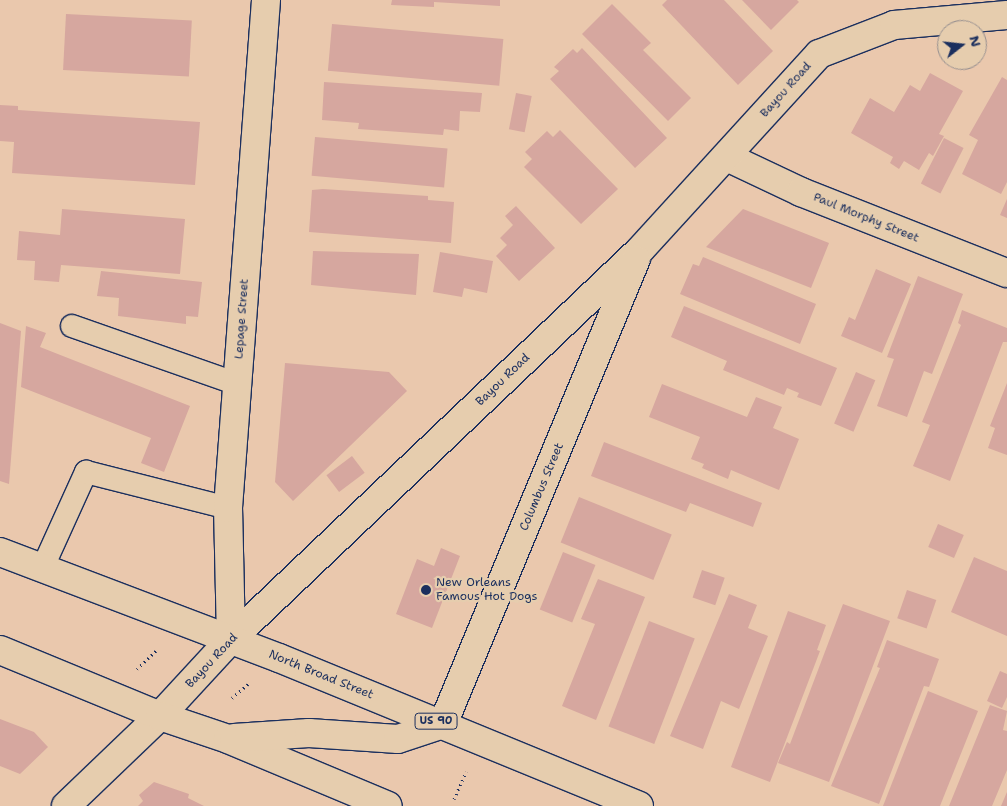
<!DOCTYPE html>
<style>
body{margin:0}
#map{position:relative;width:1007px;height:806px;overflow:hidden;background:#eac8ad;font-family:"Shantell Sans",sans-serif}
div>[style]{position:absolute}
.building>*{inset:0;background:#d6a79f;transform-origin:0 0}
.path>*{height:3px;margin-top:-1.5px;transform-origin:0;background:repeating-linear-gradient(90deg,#1b2f5e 0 1px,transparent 0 5px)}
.roads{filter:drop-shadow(1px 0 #1b2f5e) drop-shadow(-1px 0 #1b2f5e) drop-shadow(0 1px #1b2f5e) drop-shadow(0 -1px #1b2f5e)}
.service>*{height:22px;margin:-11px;padding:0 11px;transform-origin:11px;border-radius:11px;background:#e6cdae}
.minor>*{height:28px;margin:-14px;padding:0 14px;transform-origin:14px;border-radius:14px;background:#e6cdae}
.secondary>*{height:28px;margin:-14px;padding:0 14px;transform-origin:14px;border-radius:14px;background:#e6cdae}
.primary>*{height:28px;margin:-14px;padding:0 14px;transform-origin:14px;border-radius:14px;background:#e6cdae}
.dots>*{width:14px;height:14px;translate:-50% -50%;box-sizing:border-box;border:2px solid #e6cdae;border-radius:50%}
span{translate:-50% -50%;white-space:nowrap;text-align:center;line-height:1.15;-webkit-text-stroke:4.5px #e6cdae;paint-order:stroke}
.shield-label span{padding:1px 4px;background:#e6cdae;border:1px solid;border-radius:4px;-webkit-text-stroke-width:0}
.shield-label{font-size:11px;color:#1b2f5e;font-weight:700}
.street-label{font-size:12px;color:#1b2f5e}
.poi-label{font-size:12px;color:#1b2f5e}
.left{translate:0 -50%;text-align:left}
.north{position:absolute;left:937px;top:20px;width:50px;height:50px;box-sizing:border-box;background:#e6cdae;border:1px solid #958e8e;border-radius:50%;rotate:74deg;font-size:14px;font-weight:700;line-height:20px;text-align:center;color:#1b2f5e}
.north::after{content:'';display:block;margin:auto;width:18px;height:22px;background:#1b2f5e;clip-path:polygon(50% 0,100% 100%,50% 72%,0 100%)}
</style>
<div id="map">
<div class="building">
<i style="clip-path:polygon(392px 0,500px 0,500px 6px,434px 2px,434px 7px,391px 5px)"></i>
<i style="clip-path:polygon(667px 0,724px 0,773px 51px,738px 85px,662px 5px)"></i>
<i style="clip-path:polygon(742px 0,797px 0,799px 2px,771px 30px)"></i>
<i style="clip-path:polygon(612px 4px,651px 43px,643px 50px,691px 98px,668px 121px,582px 34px)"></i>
<i style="left:66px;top:14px;width:126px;height:56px;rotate:3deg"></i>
<i style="left:332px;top:24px;width:172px;height:47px;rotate:5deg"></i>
<i style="clip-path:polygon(582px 48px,667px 138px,635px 168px,550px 79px,559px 71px,554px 67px,573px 49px,577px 53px)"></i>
<i style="clip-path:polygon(930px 73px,963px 91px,939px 134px,944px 136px,933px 156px,929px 153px,919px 170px,904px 161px,899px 169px,890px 163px,893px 157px,851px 133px,870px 98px,894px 112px,910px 85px,920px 91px)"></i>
<i style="clip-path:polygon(1002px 77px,1007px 80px,1007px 182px,1001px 194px,962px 174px,978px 140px,969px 135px)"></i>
<i style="clip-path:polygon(324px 82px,482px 93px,480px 112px,460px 111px,459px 131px,444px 129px,443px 135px,358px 129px,359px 123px,322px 120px)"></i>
<i style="left:516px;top:93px;width:16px;height:37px;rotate:11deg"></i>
<i style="clip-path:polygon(0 105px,18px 106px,18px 110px,200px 122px,195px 185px,12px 173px,14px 142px,0 141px)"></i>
<i style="clip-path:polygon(560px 130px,618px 189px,581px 224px,524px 167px,532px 159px,525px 152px,547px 131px,553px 137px)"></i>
<i style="left:315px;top:137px;width:133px;height:39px;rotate:5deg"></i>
<i style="left:944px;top:138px;width:22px;height:51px;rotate:27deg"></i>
<i style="clip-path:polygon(323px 189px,428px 196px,428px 200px,454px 202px,451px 243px,309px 232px,312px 190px)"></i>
<i style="clip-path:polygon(1007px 199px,1007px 218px,1000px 215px)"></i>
<i style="clip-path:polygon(516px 206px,555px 248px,519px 281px,496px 256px,507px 245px,500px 238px,513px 225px,505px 216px)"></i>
<i style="clip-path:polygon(62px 209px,185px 219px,180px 274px,61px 265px,59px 282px,34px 280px,35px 261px,17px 260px,19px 231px,60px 235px)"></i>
<i style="clip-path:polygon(743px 209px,829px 243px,811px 288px,706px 247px)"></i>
<i style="clip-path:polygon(313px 251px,419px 254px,416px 295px,311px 285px)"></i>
<i style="clip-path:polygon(440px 252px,493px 261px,487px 293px,464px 288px,462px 297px,433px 292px)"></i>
<i style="clip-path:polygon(703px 257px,816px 304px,800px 344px,680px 294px,693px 264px,699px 266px)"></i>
<i style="clip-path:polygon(876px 269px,911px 284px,882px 353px,841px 336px,849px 317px,855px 320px)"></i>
<i style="clip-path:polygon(101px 271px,202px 282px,198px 317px,186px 316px,186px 324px,118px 316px,119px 298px,97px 296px)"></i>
<i style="clip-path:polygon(918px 276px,963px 294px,932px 374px,924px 371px,907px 417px,877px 406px,894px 359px,887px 357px)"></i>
<i style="clip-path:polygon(684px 306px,837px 368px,821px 406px,797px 397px,799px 393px,787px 388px,784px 395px,723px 370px,727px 361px,671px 337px)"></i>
<i style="clip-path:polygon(962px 310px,1007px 328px,1007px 342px,1003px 342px,950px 481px,913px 466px,930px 425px,922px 422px,961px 325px,958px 323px)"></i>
<i style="clip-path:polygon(0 323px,21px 331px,9px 484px,0 481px)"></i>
<i style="clip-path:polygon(26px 326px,46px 333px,40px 347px,190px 406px,164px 472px,141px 463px,151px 438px,21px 387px)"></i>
<i style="clip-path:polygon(285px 363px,389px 372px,407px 391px,293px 501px,275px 482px)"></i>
<i style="left:856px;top:372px;width:21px;height:56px;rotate:23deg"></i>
<i style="clip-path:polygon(1007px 383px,1007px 455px,988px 448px,995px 428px,990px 426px)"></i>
<i style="clip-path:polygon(662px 384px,747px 417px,756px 397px,782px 407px,773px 428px,799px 439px,779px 490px,731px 470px,728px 479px,702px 468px,704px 464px,691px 459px,700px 437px,649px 417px)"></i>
<i style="clip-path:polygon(604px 442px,762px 503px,753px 527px,690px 503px,686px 512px,591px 476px)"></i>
<i style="left:352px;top:456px;width:21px;height:32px;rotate:53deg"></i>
<i style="left:579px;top:497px;width:100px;height:49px;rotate:22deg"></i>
<i style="left:938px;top:524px;width:28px;height:25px;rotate:23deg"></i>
<i style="clip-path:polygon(441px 548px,460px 556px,432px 628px,396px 614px,417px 559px,434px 566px)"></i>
<i style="left:563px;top:552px;width:35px;height:62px;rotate:22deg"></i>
<i style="clip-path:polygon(974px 557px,1007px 571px,1007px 636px,951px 612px)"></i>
<i style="left:702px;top:570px;width:24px;height:29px;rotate:19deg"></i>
<i style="clip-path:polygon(598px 579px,645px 597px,596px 720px,562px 706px,595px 624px,581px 619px)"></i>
<i style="left:907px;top:590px;width:31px;height:30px;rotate:19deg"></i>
<i style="clip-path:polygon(729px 594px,757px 605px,748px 628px,768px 636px,739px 709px,721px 701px,703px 749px,670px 736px)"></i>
<i style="clip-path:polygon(843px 604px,890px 621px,829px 782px,778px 763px,787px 742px,790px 744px)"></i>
<i style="clip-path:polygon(788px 611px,826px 625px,817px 650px,820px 651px,770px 782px,731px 767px)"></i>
<i style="left:649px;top:621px;width:49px;height:113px;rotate:21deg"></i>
<i style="clip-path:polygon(887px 640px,939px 659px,929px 687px,924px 686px,879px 804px,831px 786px,880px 668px,877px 667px)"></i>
<i style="clip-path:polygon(1000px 671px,1007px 674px,1007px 697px,1002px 708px,987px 701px)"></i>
<i style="clip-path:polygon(928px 691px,978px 711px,940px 806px,883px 806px)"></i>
<i style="clip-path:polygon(990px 705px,1007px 711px,1003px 730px,1007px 731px,1007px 770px,992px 806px,949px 806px)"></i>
<i style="clip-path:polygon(0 719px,34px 732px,48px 747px,20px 774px,0 766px)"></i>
<i style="clip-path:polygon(154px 782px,189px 794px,188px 798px,204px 806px,138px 806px,143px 801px,139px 795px)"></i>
<i style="clip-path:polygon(1007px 792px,1007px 806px,1001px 806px)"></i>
</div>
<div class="path">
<i style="left:137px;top:669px;width:29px;rotate:-44deg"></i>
<i style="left:232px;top:698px;width:23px;rotate:-41deg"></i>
<i style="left:454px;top:799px;width:30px;rotate:-66deg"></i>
</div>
<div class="roads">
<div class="service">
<i style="left:72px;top:326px;width:176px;rotate:19.3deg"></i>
<i style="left:42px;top:569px;width:107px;rotate:-65.6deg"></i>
<i style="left:86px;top:472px;width:146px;rotate:14.2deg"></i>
</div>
<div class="minor">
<i style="left:727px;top:157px;width:82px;rotate:25.3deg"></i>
<i style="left:801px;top:192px;width:221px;rotate:21.5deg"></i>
<i style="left:231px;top:639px;width:131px;rotate:-91.3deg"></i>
<i style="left:228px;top:508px;width:509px;rotate:-85.72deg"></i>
<i style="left:66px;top:806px;width:130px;rotate:-43.8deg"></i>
</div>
<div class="secondary">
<i style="left:160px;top:716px;width:105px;rotate:-47.3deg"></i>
<i style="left:231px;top:639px;width:564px;rotate:-43.56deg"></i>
<i style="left:640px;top:250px;width:265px;rotate:-47.6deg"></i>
<i style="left:819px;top:54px;width:80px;rotate:-21.1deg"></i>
<i style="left:894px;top:25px;width:113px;rotate:-5.1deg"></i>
<i style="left:443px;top:724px;width:503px;rotate:-67.46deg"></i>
</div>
<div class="primary">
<i style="left:0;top:552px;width:298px;rotate:20.8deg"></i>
<i style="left:279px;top:658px;width:389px;rotate:22.3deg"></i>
<i style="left:0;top:650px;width:173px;rotate:22.4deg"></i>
<i style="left:160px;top:716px;width:72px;rotate:18.7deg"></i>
<i style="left:228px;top:739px;width:173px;rotate:22.7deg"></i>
<i style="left:234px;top:738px;width:75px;rotate:-3.8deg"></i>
<i style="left:309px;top:733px;width:89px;rotate:3.9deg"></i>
<i style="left:398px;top:739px;width:47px;rotate:-18.4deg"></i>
</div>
</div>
<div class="dots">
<i style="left:426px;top:590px;background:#1b2f5e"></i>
</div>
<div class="shield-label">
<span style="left:436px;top:721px">US 90</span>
</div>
<div class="street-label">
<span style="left:786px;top:90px;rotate:-48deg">Bayou Road</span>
<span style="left:866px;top:218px;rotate:22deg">Paul Morphy Street</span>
<span style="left:242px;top:319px;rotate:-86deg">Lepage Street</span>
<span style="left:503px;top:380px;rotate:-44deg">Bayou Road</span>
<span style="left:542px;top:487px;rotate:-67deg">Columbus Street</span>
<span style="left:212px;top:661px;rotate:-47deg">Bayou Road</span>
<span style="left:321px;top:675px;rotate:22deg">North Broad Street</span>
</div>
<div class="poi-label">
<span class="left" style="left:436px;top:590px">New Orleans<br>Famous Hot Dogs</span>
</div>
<div class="north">N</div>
</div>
